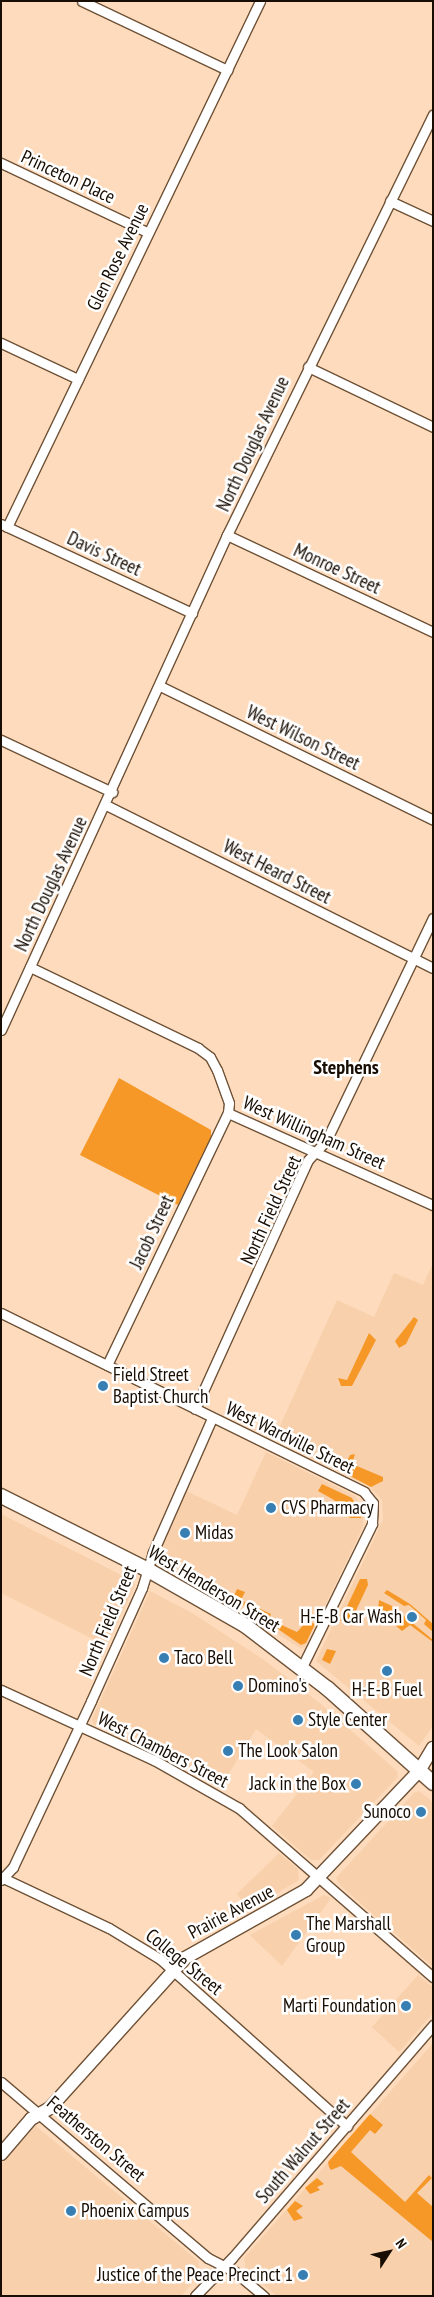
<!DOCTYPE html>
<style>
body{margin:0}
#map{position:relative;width:434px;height:2297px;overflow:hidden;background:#fddbbc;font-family:"PT Sans Narrow",sans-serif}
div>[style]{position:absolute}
.built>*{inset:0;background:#f8d0ac}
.green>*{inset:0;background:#f69828}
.roads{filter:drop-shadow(1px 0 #6f5237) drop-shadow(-1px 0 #6f5237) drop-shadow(0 1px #6f5237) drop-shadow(0 -1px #6f5237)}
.street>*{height:9px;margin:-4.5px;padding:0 4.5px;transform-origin:4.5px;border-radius:4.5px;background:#fff}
.secondary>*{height:12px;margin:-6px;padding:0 6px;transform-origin:6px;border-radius:6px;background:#fff}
.primary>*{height:14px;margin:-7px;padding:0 7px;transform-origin:7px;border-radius:7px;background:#fff}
.dots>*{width:14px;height:14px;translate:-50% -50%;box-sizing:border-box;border:2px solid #fff;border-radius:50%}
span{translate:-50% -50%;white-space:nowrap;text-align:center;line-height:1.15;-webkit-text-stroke:5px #fff;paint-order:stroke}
.street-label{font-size:19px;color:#180d03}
.poi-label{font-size:19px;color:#180d03}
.left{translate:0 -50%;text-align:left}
.right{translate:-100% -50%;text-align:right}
.neighbourhood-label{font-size:20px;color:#180d03;font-weight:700}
.frame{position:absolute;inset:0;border:2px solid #180d03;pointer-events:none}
.north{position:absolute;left:364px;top:2227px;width:50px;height:50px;-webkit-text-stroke:4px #fff;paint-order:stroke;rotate:55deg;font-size:14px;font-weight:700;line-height:20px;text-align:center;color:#180d03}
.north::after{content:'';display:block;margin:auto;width:18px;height:22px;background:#180d03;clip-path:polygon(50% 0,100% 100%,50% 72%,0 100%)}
</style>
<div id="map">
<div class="built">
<i style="clip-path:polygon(433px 1263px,433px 1726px,419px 1746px,316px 1661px,383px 1520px,382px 1500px,370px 1487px,274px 1439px,337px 1300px,374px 1317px,394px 1273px,423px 1285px)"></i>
<i style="clip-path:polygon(266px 1452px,355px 1496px,364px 1511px,363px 1527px,305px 1647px,300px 1648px,157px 1557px,184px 1490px,237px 1515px)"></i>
<i style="clip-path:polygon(1px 1514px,133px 1581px,135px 1585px,107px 1646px,1px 1593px)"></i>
<i style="clip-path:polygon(150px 1591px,192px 1613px,264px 1660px,322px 1705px,397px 1771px,398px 1777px,319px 1860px,311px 1860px,272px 1826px,314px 1772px,256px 1729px,220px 1788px,163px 1756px,93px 1724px,92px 1719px)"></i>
<i style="clip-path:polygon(419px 1791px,433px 1802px,433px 1967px,341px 1886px,336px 1878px,414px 1793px)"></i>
<i style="clip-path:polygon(279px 1853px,298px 1869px,299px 1880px,249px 1910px,237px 1894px)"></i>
<i style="clip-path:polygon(324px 1895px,331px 1898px,282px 1966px,250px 1935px)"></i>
<i style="clip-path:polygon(418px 1975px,433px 1987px,433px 2013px,399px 2052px,372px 2027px)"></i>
<i style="clip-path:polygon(433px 2043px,433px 2296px,277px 2296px,246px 2270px,244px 2258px)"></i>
<i style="clip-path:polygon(36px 2126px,198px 2261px,201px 2274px,181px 2296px,1px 2296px,1px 2164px)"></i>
</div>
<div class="green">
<i style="clip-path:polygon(119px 1078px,211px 1130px,211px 1137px,178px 1205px,80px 1155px)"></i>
<i style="clip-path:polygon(414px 1317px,418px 1320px,406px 1344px,399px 1348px,395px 1341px)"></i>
<i style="clip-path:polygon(369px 1333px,376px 1340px,352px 1386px,341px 1386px,338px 1378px,347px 1380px)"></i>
<i style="clip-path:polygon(355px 1454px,352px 1464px,383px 1477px,383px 1481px,371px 1487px,350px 1476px,346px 1464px,350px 1455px)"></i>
<i style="clip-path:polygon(322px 1484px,352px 1498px,359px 1511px,363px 1511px,361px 1518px,350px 1518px,334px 1500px,318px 1491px)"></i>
<i style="clip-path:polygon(360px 1579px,367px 1579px,368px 1585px,352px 1619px,340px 1621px)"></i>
<i style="clip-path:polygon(237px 1589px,245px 1592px,241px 1600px,271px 1614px,269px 1619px,288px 1628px,297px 1632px,307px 1621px,315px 1624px,306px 1643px,301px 1645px,233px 1598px)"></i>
<i style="clip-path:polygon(387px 1590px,410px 1604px,433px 1624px,433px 1632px,424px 1624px,426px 1620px,409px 1605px,404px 1606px,384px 1593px)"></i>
<i style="clip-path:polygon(379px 1600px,392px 1606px,433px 1640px,433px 1642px,410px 1625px,402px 1631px,378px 1610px)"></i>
<i style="clip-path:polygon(327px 1649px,336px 1651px,330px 1664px,322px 1660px)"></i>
<i style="clip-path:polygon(370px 2114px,383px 2125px,375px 2134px,370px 2130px,351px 2152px,405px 2202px,429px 2175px,432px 2178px,417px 2193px,433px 2207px,433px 2242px,341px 2166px,331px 2170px,329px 2167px,328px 2162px)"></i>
<i style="clip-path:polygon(317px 2178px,324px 2184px,317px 2187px,320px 2190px,310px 2194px,305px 2188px)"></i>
<i style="clip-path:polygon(295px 2201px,303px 2206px,296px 2211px,303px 2218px,294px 2221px,287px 2210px)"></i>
</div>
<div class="roads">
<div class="street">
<i style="left:82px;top:1px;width:161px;rotate:25.4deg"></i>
<i style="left:1px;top:163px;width:161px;rotate:25.3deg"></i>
<i style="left:390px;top:201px;width:47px;rotate:24.9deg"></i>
<i style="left:1px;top:343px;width:85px;rotate:25.1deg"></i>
<i style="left:308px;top:367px;width:139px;rotate:25.6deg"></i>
<i style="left:1px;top:524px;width:211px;rotate:25deg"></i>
<i style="left:7px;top:527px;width:584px;rotate:-64.31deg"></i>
<i style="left:227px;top:535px;width:228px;rotate:25.2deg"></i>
<i style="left:160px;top:686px;width:304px;rotate:26.1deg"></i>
<i style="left:1px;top:740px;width:123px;rotate:25.1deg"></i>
<i style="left:106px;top:805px;width:365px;rotate:26.5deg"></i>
<i style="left:30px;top:967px;width:187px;rotate:25.7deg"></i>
<i style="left:198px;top:1048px;width:15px;rotate:37deg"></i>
<i style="left:210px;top:1057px;width:15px;rotate:62deg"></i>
<i style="left:217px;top:1070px;width:35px;rotate:70deg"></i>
<i style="left:229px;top:1103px;width:10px;rotate:96deg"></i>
<i style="left:228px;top:1113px;width:225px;rotate:24.2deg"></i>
<i style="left:1px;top:1030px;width:544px;rotate:-65.46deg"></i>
<i style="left:227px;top:535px;width:468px;rotate:-63.9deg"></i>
<i style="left:1px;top:1313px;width:405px;rotate:26.2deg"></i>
<i style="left:364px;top:1492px;width:14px;rotate:51deg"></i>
<i style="left:373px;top:1503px;width:21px;rotate:93deg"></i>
<i style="left:372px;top:1524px;width:159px;rotate:116.1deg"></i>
<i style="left:107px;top:1365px;width:280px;rotate:-64.4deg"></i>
<i style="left:195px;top:1409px;width:273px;rotate:-65.6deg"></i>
<i style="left:308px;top:1160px;width:26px;rotate:-47deg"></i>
<i style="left:326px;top:1141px;width:247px;rotate:-64.4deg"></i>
<i style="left:1px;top:1690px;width:168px;rotate:24.6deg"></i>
<i style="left:154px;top:1760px;width:98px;rotate:29.5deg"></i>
<i style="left:239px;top:1808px;width:257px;rotate:41.1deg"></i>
<i style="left:1px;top:1877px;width:119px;rotate:25.3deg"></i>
<i style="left:109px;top:1928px;width:60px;rotate:31.3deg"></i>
<i style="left:160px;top:1959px;width:251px;rotate:41.8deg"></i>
<i style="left:1px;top:1880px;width:18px;rotate:-47deg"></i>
<i style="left:13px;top:1867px;width:183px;rotate:-64.8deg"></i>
<i style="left:91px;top:1701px;width:124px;rotate:-65.7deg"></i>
<i style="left:142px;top:1588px;width:38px;rotate:-73deg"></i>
<i style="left:153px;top:1552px;width:146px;rotate:-66.2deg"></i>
<i style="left:1px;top:2082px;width:272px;rotate:40.4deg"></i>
<i style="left:208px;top:2258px;width:30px;rotate:27deg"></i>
<i style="left:235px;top:2272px;width:38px;rotate:40deg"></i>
<i style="left:195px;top:2296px;width:53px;rotate:-45.8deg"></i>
<i style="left:232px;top:2258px;width:308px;rotate:-49.2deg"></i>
</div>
<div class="secondary">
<i style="left:1px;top:2154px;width:46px;rotate:-49.4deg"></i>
<i style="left:31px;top:2119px;width:22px;rotate:-30deg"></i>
<i style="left:50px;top:2108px;width:202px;rotate:-48deg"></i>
<i style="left:185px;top:1958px;width:139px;rotate:-29.3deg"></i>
<i style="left:306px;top:1890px;width:164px;rotate:-46.5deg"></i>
<i style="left:419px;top:1771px;width:27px;rotate:-59deg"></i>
</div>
<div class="primary">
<i style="left:1px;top:1496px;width:165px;rotate:26.7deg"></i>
<i style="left:148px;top:1570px;width:113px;rotate:29.7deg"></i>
<i style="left:246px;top:1626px;width:103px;rotate:37.5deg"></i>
<i style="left:328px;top:1689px;width:141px;rotate:41.8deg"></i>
</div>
</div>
<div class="dots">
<i style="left:103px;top:1386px;background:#377eb3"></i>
<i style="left:271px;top:1508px;background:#377eb3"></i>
<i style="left:185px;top:1533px;background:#377eb3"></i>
<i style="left:412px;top:1617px;background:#377eb3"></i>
<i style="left:164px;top:1658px;background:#377eb3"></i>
<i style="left:387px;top:1671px;background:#377eb3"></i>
<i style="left:238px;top:1686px;background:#377eb3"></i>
<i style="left:298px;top:1720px;background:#377eb3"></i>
<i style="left:228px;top:1751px;background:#377eb3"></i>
<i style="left:356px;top:1784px;background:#377eb3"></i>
<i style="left:421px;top:1812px;background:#377eb3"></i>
<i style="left:296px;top:1935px;background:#377eb3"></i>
<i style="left:406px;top:2006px;background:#377eb3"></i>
<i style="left:71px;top:2211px;background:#377eb3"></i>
<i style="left:303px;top:2275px;background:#377eb3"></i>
</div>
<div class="street-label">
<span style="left:68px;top:177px;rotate:25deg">Princeton Place</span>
<span style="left:118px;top:257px;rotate:-64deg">Glen Rose Avenue</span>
<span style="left:253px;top:444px;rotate:-65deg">North Douglas Avenue</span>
<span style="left:104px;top:554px;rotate:25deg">Davis Street</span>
<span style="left:337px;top:569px;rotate:25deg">Monroe Street</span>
<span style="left:303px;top:738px;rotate:26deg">West Wilson Street</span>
<span style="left:277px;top:872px;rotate:27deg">West Heard Street</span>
<span style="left:51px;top:884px;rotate:-65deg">North Douglas Avenue</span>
<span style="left:314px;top:1133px;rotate:24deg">West Willingham Street</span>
<span style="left:271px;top:1210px;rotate:-65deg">North Field Street</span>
<span style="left:152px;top:1232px;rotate:-65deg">Jacob Street</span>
<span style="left:290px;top:1438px;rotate:26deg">West Wardville Street</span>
<span style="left:214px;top:1589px;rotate:31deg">West Henderson Street</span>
<span style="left:108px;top:1621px;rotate:-67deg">North Field Street</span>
<span style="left:163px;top:1750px;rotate:27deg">West Chambers Street</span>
<span style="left:231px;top:1912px;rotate:-28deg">Prairie Avenue</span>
<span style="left:184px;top:1962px;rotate:39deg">College Street</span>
<span style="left:96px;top:2139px;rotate:40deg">Featherston Street</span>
<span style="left:303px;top:2151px;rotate:-49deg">South Walnut Street</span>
</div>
<div class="poi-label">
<span class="left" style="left:113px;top:1386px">Field Street<br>Baptist Church</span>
<span class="left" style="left:281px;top:1508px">CVS Pharmacy</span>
<span class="left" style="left:195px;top:1533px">Midas</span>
<span class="right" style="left:402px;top:1617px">H-E-B Car Wash</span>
<span class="left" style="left:174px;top:1658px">Taco Bell</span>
<span class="left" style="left:248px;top:1686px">Domino's</span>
<span style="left:387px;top:1690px">H-E-B Fuel</span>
<span class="left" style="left:308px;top:1720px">Style Center</span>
<span class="left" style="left:238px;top:1751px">The Look Salon</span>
<span class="right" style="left:346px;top:1784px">Jack in the Box</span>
<span class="right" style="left:411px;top:1812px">Sunoco</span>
<span class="left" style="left:306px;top:1935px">The Marshall<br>Group</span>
<span class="right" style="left:396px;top:2006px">Marti Foundation</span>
<span class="left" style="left:81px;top:2211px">Phoenix Campus</span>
<span class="right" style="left:293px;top:2275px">Justice of the Peace Precinct 1</span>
</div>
<div class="neighbourhood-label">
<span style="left:346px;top:1067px">Stephens</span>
</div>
<div class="frame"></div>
<div class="north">N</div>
</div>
